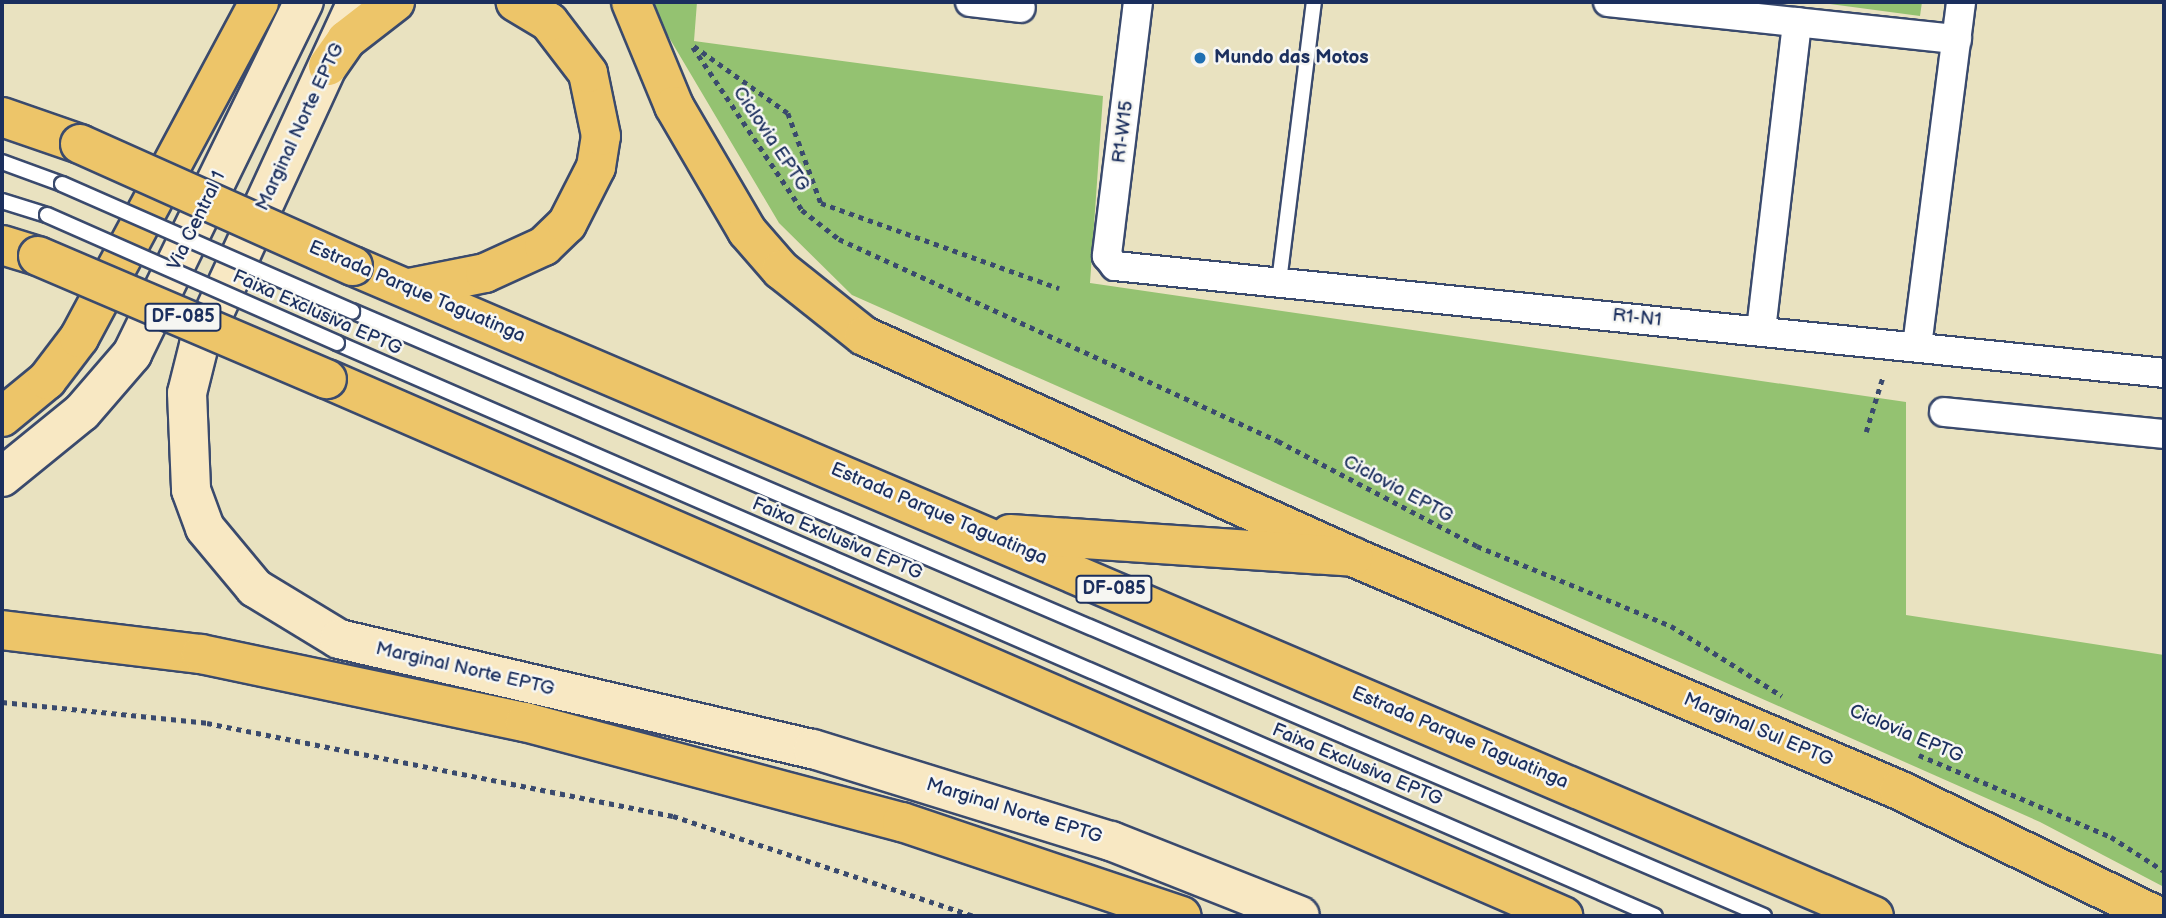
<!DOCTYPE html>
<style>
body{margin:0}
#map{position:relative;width:2166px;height:918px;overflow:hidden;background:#e9e2c0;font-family:"Balsamiq Sans",sans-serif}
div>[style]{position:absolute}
.green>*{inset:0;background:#94c271}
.path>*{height:4.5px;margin-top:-2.25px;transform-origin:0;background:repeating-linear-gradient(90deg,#3a4a6d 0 5px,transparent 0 10px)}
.roads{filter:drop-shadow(2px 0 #3a4a6d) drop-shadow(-2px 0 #3a4a6d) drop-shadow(0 2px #3a4a6d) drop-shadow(0 -2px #3a4a6d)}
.lane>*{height:14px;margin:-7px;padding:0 7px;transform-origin:7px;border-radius:7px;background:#fff}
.street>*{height:28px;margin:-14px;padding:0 14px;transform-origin:14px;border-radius:14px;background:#fff}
.secondary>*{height:38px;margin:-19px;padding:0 19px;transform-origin:19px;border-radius:19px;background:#f8e8c3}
.primary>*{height:38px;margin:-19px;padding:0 19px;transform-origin:19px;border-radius:19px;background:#edc569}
.highway>*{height:38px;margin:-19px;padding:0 19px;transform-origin:19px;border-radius:19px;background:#edc569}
.bridges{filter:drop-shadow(2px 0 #3a4a6d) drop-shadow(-2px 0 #3a4a6d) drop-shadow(0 2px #3a4a6d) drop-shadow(0 -2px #3a4a6d)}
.lane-bridge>*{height:14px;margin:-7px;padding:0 7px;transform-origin:7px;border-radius:7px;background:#fff}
.highway-bridge>*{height:38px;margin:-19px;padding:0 19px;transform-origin:19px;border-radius:19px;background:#edc569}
.dots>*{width:19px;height:19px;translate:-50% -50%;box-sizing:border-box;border:4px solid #f6f6f2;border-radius:50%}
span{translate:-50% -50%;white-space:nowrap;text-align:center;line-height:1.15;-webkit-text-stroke:5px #f6f6f2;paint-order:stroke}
.shield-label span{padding:2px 5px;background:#f6f6f2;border:2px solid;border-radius:5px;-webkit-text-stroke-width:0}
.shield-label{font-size:18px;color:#1b2f5e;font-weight:700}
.poi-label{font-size:19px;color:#1b2f5e;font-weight:700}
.left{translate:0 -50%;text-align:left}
.street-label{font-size:19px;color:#1b2f5e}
.frame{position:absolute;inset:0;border:4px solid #1b2f5e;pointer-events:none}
</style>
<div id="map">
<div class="green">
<i style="clip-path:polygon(648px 2px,697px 2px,694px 41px,1103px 96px,1090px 283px,1906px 402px,1906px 615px,2164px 655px,2164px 887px,2040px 822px,852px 295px,779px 223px)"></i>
<i style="clip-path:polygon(1815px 2px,1922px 2px,1920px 16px)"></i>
</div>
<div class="path">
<i style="left:694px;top:46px;width:115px;rotate:35.5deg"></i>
<i style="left:788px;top:113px;width:96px;rotate:69.9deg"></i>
<i style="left:821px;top:203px;width:253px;rotate:19.7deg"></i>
<i style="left:693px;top:47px;width:196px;rotate:56.2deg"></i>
<i style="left:802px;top:210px;width:47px;rotate:38.1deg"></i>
<i style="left:839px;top:239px;width:483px;rotate:24.7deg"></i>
<i style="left:1278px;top:441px;width:225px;rotate:27.8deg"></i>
<i style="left:1477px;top:546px;width:210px;rotate:22.4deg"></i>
<i style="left:1671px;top:626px;width:131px;rotate:32.2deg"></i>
<i style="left:1866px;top:432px;width:59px;rotate:-73.1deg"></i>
<i style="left:2px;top:702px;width:206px;rotate:5.8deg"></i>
<i style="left:207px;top:723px;width:475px;rotate:11.3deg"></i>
<i style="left:673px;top:816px;width:316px;rotate:18.4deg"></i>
<i style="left:1919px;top:755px;width:209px;rotate:23.1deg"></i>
<i style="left:2111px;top:837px;width:63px;rotate:32.7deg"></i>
</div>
<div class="roads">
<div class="lane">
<i style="left:2px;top:162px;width:64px;rotate:20.1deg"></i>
<i style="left:2px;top:201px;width:47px;rotate:17.3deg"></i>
<i style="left:1279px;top:282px;width:282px;rotate:-82.9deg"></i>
<i style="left:352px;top:311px;width:1536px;rotate:23.19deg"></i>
<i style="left:337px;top:343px;width:1437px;rotate:23.5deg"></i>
</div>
<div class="street">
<i style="left:970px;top:2px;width:51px;rotate:6.7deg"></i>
<i style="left:1138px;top:2px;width:256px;rotate:97deg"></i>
<i style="left:1107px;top:256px;width:13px;rotate:51deg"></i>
<i style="left:1115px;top:266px;width:1054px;rotate:5.82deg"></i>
<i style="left:1608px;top:2px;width:351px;rotate:6.1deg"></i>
<i style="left:1761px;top:330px;width:310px;rotate:-83.3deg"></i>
<i style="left:1917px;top:346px;width:347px;rotate:-82.7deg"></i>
<i style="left:1944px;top:412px;width:221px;rotate:5.7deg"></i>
</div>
<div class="secondary">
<i style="left:357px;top:2px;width:378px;rotate:114.7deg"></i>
<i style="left:199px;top:345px;width:49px;rotate:104deg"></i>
<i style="left:187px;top:393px;width:97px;rotate:87.6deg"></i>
<i style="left:191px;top:490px;width:40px;rotate:69.8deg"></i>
<i style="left:205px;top:528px;width:78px;rotate:50.2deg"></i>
<i style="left:255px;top:588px;width:98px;rotate:31.3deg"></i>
<i style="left:339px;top:639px;width:487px;rotate:13.1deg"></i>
<i style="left:813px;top:749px;width:312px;rotate:17.2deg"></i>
<i style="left:1111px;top:841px;width:203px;rotate:21.6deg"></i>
<i style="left:2px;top:477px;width:103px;rotate:-39.1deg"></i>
<i style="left:82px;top:412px;width:77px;rotate:-49.2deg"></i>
<i style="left:132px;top:354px;width:392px;rotate:-64deg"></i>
</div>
<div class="primary">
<i style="left:631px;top:2px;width:113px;rotate:67.5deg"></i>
<i style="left:674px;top:106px;width:145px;rotate:59.7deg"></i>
<i style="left:747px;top:231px;width:52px;rotate:48.9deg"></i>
<i style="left:781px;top:270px;width:106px;rotate:38.5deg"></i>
<i style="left:864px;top:336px;width:537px;rotate:24.32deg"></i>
<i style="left:1353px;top:557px;width:594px;rotate:23.11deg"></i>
<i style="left:1899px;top:790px;width:287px;rotate:26deg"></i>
<i style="left:2px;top:630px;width:200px;rotate:6.9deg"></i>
<i style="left:201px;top:654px;width:331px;rotate:11.9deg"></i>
<i style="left:525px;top:722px;width:390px;rotate:14.9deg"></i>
<i style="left:902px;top:822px;width:295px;rotate:18.6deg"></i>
</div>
<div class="highway">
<i style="left:328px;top:66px;width:32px;rotate:-55deg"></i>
<i style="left:346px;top:40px;width:62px;rotate:-37.8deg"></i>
<i style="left:2px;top:117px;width:83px;rotate:19.1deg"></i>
<i style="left:2px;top:245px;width:38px;rotate:17deg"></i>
<i style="left:353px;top:266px;width:1654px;rotate:23.14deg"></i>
<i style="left:410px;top:288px;width:76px;rotate:-11.3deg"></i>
<i style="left:485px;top:273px;width:65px;rotate:-24.6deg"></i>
<i style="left:544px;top:246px;width:32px;rotate:-44deg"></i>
<i style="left:567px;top:224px;width:64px;rotate:-63deg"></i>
<i style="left:596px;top:167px;width:31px;rotate:-81deg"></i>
<i style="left:601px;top:136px;width:64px;rotate:-101.7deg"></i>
<i style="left:588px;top:73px;width:64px;rotate:-127.4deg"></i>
<i style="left:549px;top:22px;width:39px;rotate:-149deg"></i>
<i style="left:327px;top:379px;width:1348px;rotate:23.48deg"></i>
<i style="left:2px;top:417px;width:58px;rotate:-39.4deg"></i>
<i style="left:47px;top:380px;width:53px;rotate:-52.7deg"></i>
<i style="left:79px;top:338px;width:381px;rotate:-61.8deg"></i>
<i style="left:1010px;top:534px;width:344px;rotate:3.8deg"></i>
</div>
</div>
<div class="bridges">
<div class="lane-bridge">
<i style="left:62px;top:184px;width:317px;rotate:23.7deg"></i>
<i style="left:47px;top:215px;width:317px;rotate:23.8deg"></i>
</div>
<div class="highway-bridge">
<i style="left:80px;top:144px;width:299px;rotate:24.1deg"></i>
<i style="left:38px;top:256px;width:314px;rotate:23.1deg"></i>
</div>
</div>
<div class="dots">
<i style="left:1200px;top:58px;background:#1f6fb2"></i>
</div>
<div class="shield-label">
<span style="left:183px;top:317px">DF-085</span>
<span style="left:1114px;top:589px">DF-085</span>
</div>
<div class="poi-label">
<span class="left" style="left:1214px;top:58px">Mundo das Motos</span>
</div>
<div class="street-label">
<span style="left:300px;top:127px;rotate:-65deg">Marginal Norte EPTG</span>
<span style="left:1123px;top:132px;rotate:-83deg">R1-W15</span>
<span style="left:771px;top:139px;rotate:56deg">Ciclovia EPTG</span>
<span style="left:197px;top:221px;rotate:-64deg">Via Central 1</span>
<span style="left:417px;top:292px;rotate:23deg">Estrada Parque Taguatinga</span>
<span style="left:317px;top:313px;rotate:24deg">Faixa Exclusiva EPTG</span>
<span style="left:1637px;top:318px;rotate:6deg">R1-N1</span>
<span style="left:1398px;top:489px;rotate:28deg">Ciclovia EPTG</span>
<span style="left:939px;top:514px;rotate:23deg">Estrada Parque Taguatinga</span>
<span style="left:837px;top:539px;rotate:23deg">Faixa Exclusiva EPTG</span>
<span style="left:465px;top:669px;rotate:13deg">Marginal Norte EPTG</span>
<span style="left:1758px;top:730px;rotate:23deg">Marginal Sul EPTG</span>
<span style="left:1906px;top:734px;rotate:23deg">Ciclovia EPTG</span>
<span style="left:1460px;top:738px;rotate:23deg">Estrada Parque Taguatinga</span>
<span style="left:1357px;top:765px;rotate:23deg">Faixa Exclusiva EPTG</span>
<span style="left:1014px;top:811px;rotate:17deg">Marginal Norte EPTG</span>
</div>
<div class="frame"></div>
</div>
